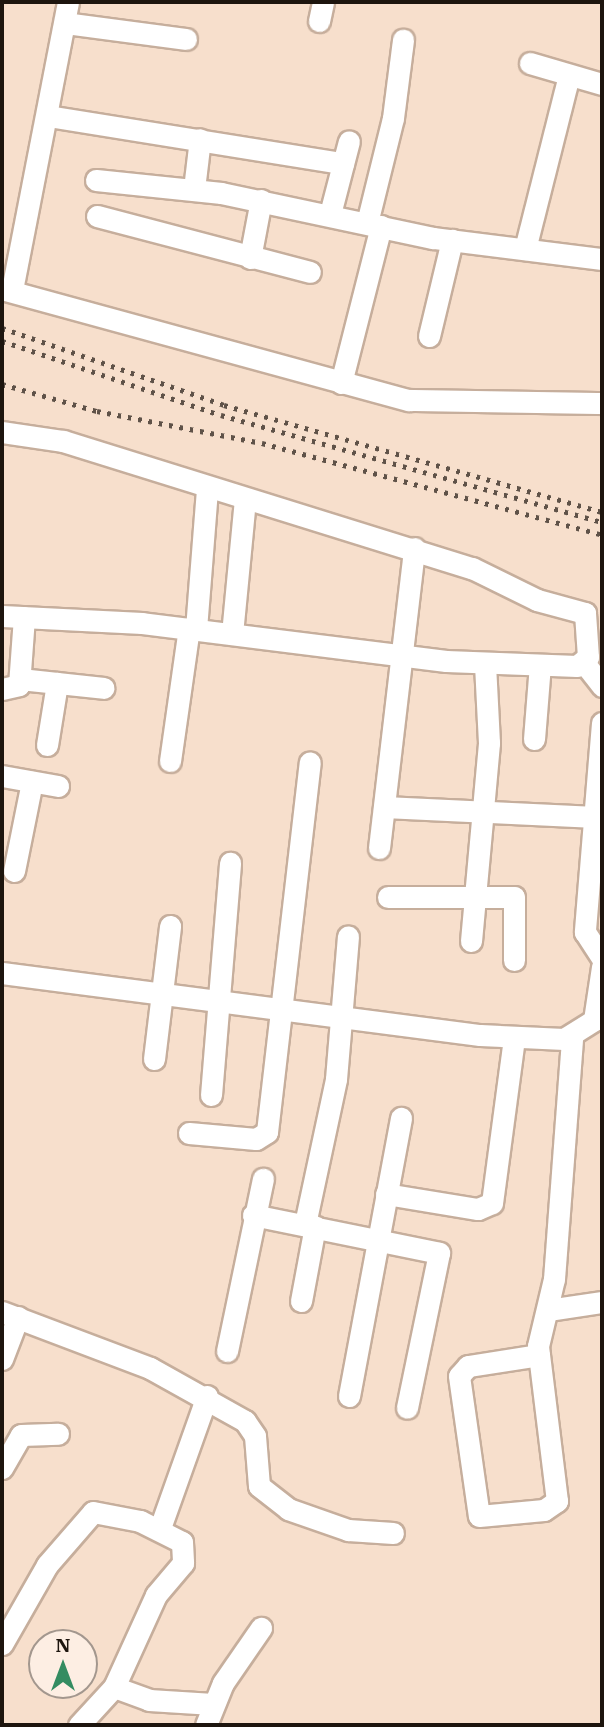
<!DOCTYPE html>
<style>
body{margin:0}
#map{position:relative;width:604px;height:1727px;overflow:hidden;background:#f7dfcc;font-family:"IBM Plex Serif",serif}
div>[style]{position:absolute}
.roads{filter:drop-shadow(2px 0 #c6ae9c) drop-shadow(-2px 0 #c6ae9c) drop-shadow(0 2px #c6ae9c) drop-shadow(0 -2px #c6ae9c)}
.minor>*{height:21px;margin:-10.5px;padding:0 10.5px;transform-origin:10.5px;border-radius:10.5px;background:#fff}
.rail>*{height:4.5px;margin-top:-2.25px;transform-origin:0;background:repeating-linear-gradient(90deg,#5f5248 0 3.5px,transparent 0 10.5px)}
span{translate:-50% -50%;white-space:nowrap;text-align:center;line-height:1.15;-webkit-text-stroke:7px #fdeee3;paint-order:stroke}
.frame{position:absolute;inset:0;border:4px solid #1d150e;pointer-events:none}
.north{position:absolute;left:28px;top:1629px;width:70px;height:70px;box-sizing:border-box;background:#fdeee3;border:2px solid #a3978e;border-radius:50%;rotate:0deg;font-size:19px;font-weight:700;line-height:28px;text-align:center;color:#1d150e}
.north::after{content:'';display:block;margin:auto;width:24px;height:32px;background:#348c61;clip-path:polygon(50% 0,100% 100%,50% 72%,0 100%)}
</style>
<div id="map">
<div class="roads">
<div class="minor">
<i style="left:319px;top:21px;width:19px;rotate:-78deg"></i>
<i style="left:65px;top:23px;width:122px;rotate:7.5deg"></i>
<i style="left:530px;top:63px;width:75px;rotate:16.3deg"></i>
<i style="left:48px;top:116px;width:299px;rotate:9.1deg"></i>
<i style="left:96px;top:180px;width:126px;rotate:5.9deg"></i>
<i style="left:221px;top:193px;width:217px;rotate:12deg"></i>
<i style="left:433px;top:238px;width:170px;rotate:7.1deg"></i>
<i style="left:194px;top:189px;width:50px;rotate:-83.2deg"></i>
<i style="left:330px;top:214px;width:75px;rotate:-75.4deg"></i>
<i style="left:97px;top:216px;width:220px;rotate:14.7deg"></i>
<i style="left:367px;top:223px;width:108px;rotate:-76.1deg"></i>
<i style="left:393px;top:118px;width:79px;rotate:-82.7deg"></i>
<i style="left:525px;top:249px;width:179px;rotate:-75.8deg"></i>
<i style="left:250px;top:258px;width:59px;rotate:-79.3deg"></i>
<i style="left:2px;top:289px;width:422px;rotate:15.3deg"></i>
<i style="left:409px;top:400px;width:193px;rotate:0.9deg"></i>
<i style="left:12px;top:290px;width:293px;rotate:-79deg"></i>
<i style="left:429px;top:336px;width:99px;rotate:-76.5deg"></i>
<i style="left:341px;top:383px;width:162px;rotate:-75.7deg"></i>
<i style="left:2px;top:432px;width:62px;rotate:8.4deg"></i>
<i style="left:63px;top:441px;width:428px;rotate:17.3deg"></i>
<i style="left:472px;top:568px;width:72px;rotate:26.2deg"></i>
<i style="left:537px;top:600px;width:50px;rotate:15.2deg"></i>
<i style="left:585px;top:613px;width:44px;rotate:86.1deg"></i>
<i style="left:588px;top:657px;width:14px;rotate:141deg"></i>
<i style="left:577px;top:666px;width:131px;rotate:-177.8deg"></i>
<i style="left:446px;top:661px;width:306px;rotate:-172.9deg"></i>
<i style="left:142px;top:623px;width:140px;rotate:-177.1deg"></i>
<i style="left:196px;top:629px;width:141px;rotate:-85.5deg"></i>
<i style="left:232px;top:634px;width:135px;rotate:-84.5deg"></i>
<i style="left:585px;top:664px;width:28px;rotate:52deg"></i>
<i style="left:20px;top:679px;width:84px;rotate:6.1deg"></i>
<i style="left:2px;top:689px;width:17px;rotate:-13deg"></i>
<i style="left:19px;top:685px;width:68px;rotate:-85.8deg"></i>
<i style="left:602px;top:723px;width:210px;rotate:94.7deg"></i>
<i style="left:585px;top:932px;width:31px;rotate:57deg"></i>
<i style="left:534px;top:739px;width:74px;rotate:-85.4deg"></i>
<i style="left:47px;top:745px;width:63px;rotate:-80.8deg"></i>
<i style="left:170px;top:761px;width:134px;rotate:-81.9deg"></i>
<i style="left:2px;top:776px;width:57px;rotate:10.1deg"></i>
<i style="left:384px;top:807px;width:212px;rotate:2.7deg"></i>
<i style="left:379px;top:848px;width:302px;rotate:-83.3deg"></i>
<i style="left:14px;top:871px;width:91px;rotate:-78.6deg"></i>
<i style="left:388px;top:897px;width:126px"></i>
<i style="left:514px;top:897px;width:63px;rotate:90deg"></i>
<i style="left:471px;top:941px;width:199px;rotate:-84.8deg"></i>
<i style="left:489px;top:743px;width:80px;rotate:-92.9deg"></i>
<i style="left:2px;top:973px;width:482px;rotate:7.4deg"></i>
<i style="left:480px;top:1035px;width:84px;rotate:2.7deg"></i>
<i style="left:564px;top:1039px;width:36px;rotate:-32deg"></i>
<i style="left:594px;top:1020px;width:54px;rotate:-81.4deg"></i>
<i style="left:154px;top:1059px;width:134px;rotate:-83.1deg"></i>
<i style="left:211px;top:1095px;width:233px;rotate:-85.3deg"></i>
<i style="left:189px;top:1133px;width:67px;rotate:5.1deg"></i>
<i style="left:256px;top:1139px;width:13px;rotate:-32deg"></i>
<i style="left:267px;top:1132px;width:372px;rotate:-83.4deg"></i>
<i style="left:386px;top:1194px;width:93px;rotate:9.3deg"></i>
<i style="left:478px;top:1209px;width:15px;rotate:-23deg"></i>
<i style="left:492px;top:1203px;width:166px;rotate:-82.4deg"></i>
<i style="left:253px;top:1215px;width:190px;rotate:11.5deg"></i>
<i style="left:439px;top:1253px;width:158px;rotate:101.7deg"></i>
<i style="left:305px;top:1224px;width:148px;rotate:-77.9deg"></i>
<i style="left:336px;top:1079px;width:143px;rotate:-85.2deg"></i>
<i style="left:301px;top:1301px;width:76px;rotate:-79.4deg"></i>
<i style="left:548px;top:1310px;width:55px;rotate:-8.4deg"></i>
<i style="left:2px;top:1312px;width:158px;rotate:20.7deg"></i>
<i style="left:150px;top:1368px;width:109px;rotate:29.2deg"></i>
<i style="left:245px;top:1421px;width:18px;rotate:56deg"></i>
<i style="left:255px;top:1436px;width:50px;rotate:85.4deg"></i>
<i style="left:259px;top:1486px;width:37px;rotate:38deg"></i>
<i style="left:288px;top:1509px;width:64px;rotate:19.3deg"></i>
<i style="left:348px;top:1530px;width:45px;rotate:3.8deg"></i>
<i style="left:227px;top:1351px;width:176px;rotate:-78.2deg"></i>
<i style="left:539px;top:1355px;width:72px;rotate:171.2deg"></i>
<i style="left:468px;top:1366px;width:13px;rotate:132deg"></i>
<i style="left:459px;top:1376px;width:141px;rotate:81.9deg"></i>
<i style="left:479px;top:1516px;width:65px;rotate:-5.3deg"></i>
<i style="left:544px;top:1510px;width:16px;rotate:-35deg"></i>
<i style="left:557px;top:1501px;width:156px;rotate:-97deg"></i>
<i style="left:538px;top:1346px;width:69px;rotate:-76.6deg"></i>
<i style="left:554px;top:1279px;width:242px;rotate:-85.7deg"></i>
<i style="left:2px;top:1359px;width:45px;rotate:-69.1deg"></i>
<i style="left:349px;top:1396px;width:283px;rotate:-79.4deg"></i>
<i style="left:2px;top:1468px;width:38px;rotate:-60deg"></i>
<i style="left:21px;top:1435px;width:37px;rotate:-2deg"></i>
<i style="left:160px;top:1528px;width:140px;rotate:-70.4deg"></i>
<i style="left:2px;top:1644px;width:91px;rotate:-60.3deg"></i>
<i style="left:47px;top:1565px;width:70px;rotate:-49deg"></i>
<i style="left:93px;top:1512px;width:48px;rotate:10.8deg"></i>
<i style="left:140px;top:1521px;width:47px;rotate:26.6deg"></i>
<i style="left:182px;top:1542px;width:21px;rotate:87deg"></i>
<i style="left:183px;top:1563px;width:42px;rotate:130.2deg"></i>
<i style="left:156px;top:1595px;width:101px;rotate:114.5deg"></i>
<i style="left:114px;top:1687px;width:52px;rotate:132.6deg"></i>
<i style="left:114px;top:1687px;width:37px;rotate:20deg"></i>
<i style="left:149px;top:1700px;width:64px;rotate:3.6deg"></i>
<i style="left:206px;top:1725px;width:45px;rotate:-68deg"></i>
<i style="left:223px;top:1683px;width:67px;rotate:-55.4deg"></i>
</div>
</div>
<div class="rail">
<i style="left:2px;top:328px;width:235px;rotate:19.1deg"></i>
<i style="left:224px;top:405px;width:393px;rotate:15.8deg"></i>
<i style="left:2px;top:341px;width:231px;rotate:18.7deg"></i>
<i style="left:221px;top:415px;width:396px;rotate:15.7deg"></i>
<i style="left:2px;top:384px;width:99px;rotate:15.9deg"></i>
<i style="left:97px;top:411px;width:168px;rotate:11deg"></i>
<i style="left:262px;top:443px;width:352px;rotate:15.1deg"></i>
</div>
<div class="frame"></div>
<div class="north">N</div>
</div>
